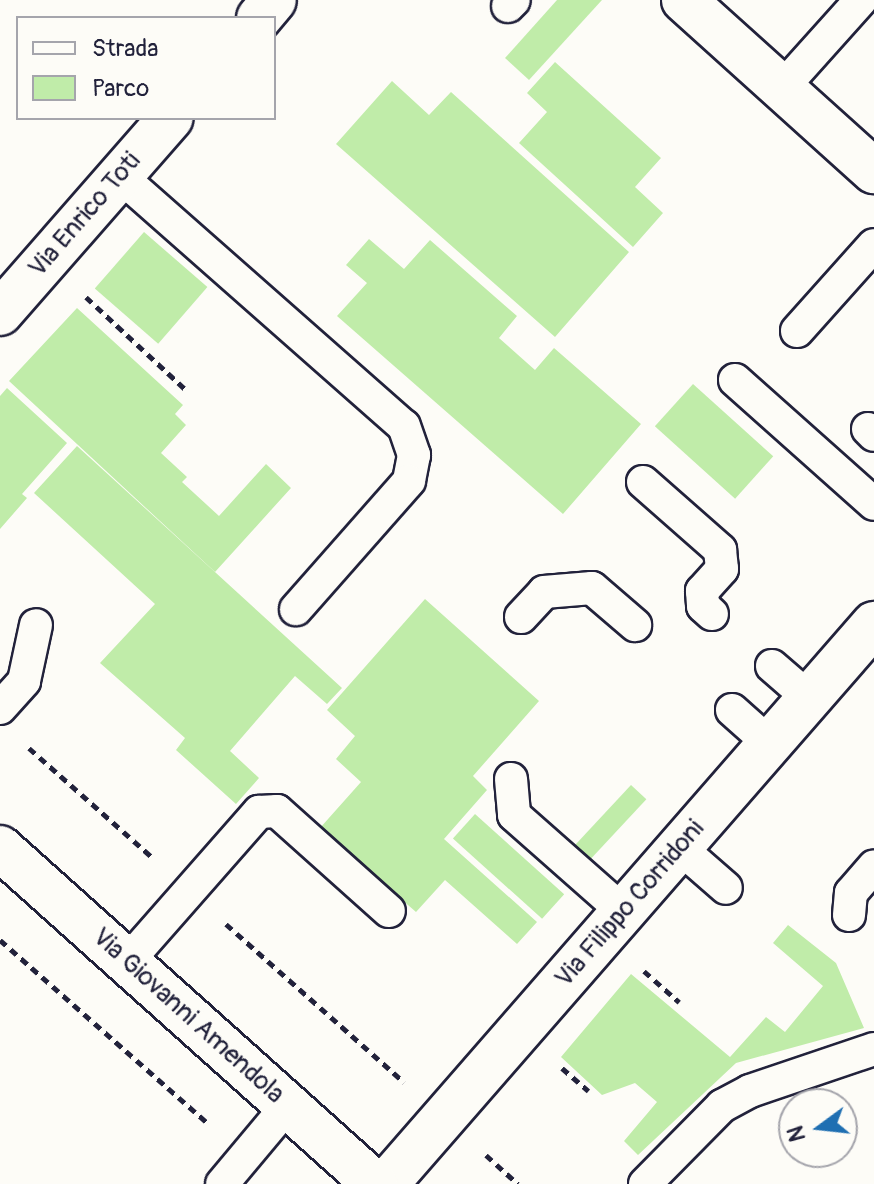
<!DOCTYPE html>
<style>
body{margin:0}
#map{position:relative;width:874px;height:1184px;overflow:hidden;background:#fdfcf7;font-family:Pangolin,sans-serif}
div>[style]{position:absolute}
.green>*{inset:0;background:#c0eca9;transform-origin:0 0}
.path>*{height:5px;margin-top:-2.5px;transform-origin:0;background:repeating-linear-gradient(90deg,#22223b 0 8px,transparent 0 14px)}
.roads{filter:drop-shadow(2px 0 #22223b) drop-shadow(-2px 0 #22223b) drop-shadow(0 2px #22223b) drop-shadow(0 -2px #22223b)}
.service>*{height:32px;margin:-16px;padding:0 16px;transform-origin:16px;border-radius:16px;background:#fdfcf7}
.minor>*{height:44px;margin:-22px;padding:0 22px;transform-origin:22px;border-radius:22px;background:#fdfcf7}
.secondary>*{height:44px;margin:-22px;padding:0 22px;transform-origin:22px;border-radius:22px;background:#fdfcf7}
span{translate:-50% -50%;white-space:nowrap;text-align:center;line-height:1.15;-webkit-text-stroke:6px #fdfcf7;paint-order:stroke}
.street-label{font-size:26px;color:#22223b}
.legend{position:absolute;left:16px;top:16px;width:260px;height:104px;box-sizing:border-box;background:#fdfcf7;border:2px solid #a5a5ac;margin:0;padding:10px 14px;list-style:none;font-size:24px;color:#22223b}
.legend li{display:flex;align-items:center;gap:16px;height:40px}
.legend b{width:40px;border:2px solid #a5a5ac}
.north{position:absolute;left:778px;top:1088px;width:80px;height:80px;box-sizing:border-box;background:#fdfcf7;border:2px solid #a5a5ac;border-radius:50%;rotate:255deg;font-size:22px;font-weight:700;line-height:32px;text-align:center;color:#22223b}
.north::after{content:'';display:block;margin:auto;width:28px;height:36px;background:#1f6fb2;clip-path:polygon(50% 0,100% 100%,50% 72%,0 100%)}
</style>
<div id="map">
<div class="green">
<i style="clip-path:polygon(557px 0,602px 0,529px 80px,505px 58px)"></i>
<i style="clip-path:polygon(555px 62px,661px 158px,635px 187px,663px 213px,633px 247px,519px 143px,547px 112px,527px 93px)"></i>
<i style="clip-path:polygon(392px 81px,429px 115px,451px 92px,629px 252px,555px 337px,336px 144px)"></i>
<i style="left:144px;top:232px;width:84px;height:75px;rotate:41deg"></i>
<i style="clip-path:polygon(369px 239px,404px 269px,430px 240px,517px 316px,499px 338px,535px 370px,554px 348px,641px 424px,563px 514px,337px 316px,367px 283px,346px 265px)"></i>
<i style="clip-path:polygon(77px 308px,183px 405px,175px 414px,186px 425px,161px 453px,187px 477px,182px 482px,219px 516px,266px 464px,291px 488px,215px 572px,9px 381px)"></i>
<i style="left:693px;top:384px;width:108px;height:57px;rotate:42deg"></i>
<i style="clip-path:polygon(7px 388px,67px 443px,22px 494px,27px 498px,0 529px,0 396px)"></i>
<i style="clip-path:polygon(77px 446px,342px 688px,327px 704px,295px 676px,230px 751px,259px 778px,236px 804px,176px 750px,185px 738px,100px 663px,155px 604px,34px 493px)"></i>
<i style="clip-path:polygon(425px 599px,539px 701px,473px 776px,487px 790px,444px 839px,537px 922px,517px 944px,445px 880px,416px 912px,320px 828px,361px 782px,336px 759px,355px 736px,327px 710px)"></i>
<i style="left:631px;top:785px;width:21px;height:83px;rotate:43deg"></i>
<i style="left:475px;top:814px;width:120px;height:33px;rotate:42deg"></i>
<i style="clip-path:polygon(788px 925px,836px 963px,864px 1028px,736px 1063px,638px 1155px,624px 1141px,657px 1102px,635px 1083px,602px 1095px,561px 1057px,631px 974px,730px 1057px,766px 1017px,785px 1032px,823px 986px,773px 943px)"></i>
</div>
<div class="path">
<i style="left:86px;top:297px;width:135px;rotate:42.9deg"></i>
<i style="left:29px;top:748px;width:166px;rotate:41.6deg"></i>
<i style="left:226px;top:924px;width:238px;rotate:41.6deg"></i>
<i style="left:0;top:940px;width:278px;rotate:41.4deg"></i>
<i style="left:644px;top:971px;width:47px;rotate:41.5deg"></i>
<i style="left:562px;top:1068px;width:35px;rotate:41deg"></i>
<i style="left:486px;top:1155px;width:43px;rotate:42.2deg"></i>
</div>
<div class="roads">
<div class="service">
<i style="left:508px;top:6px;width:8px;rotate:-45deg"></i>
<i style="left:782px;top:88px;width:118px;rotate:-48.1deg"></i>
<i style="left:120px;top:176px;width:378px;rotate:41.4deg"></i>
<i style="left:404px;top:426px;width:31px;rotate:71deg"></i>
<i style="left:414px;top:455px;width:26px;rotate:101deg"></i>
<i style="left:409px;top:481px;width:171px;rotate:131.4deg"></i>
<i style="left:797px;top:331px;width:115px;rotate:-48.2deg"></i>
<i style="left:735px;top:380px;width:186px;rotate:41.7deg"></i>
<i style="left:868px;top:429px;width:8px;rotate:45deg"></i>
<i style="left:643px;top:482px;width:103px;rotate:41.4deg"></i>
<i style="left:720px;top:550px;width:19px;rotate:84deg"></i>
<i style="left:722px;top:569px;width:30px;rotate:132deg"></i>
<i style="left:702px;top:591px;width:15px;rotate:86deg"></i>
<i style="left:703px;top:606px;width:12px;rotate:42deg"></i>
<i style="left:521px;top:617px;width:34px;rotate:-47deg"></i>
<i style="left:544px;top:592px;width:48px;rotate:-4.8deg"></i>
<i style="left:592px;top:588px;width:57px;rotate:40.7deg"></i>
<i style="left:772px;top:666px;width:49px;rotate:40.9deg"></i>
<i style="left:0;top:708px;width:36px;rotate:-48deg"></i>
<i style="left:24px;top:681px;width:57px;rotate:-77.9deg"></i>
<i style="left:732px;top:710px;width:50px;rotate:41.7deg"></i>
<i style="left:511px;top:779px;width:36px;rotate:85deg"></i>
<i style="left:514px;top:815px;width:145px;rotate:41.4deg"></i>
<i style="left:679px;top:847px;width:62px;rotate:41.1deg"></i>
<i style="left:849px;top:915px;width:22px;rotate:-85deg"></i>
<i style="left:851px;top:893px;width:35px;rotate:-49deg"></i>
<i style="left:127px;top:962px;width:200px;rotate:-48.7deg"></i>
<i style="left:259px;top:812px;width:18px;rotate:-3deg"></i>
<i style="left:277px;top:811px;width:150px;rotate:41.8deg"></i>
<i style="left:222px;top:1184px;width:103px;rotate:-50.1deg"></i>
<i style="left:645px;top:1184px;width:110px;rotate:-45.4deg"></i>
<i style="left:722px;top:1106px;width:32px;rotate:-28deg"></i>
<i style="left:750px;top:1091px;width:131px;rotate:-18.7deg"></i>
</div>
<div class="minor">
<i style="left:684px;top:0;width:256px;rotate:42deg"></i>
<i style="left:259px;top:18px;width:23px;rotate:-50deg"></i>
<i style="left:0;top:313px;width:259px;rotate:-48.8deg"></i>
<i style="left:386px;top:1184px;width:743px;rotate:-48.93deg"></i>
</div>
<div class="secondary">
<i style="left:0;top:848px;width:504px;rotate:41.86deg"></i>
</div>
</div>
<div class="street-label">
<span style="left:85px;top:215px;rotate:-49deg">Via Enrico Toti</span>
<span style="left:630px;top:904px;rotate:-49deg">Via Filippo Corridoni</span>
<span style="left:188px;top:1016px;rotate:42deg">Via Giovanni Amendola</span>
</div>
<ul class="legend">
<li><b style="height:10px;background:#fdfcf7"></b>Strada</li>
<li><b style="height:22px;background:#c0eca9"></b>Parco</li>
</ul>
<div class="north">N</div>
</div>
